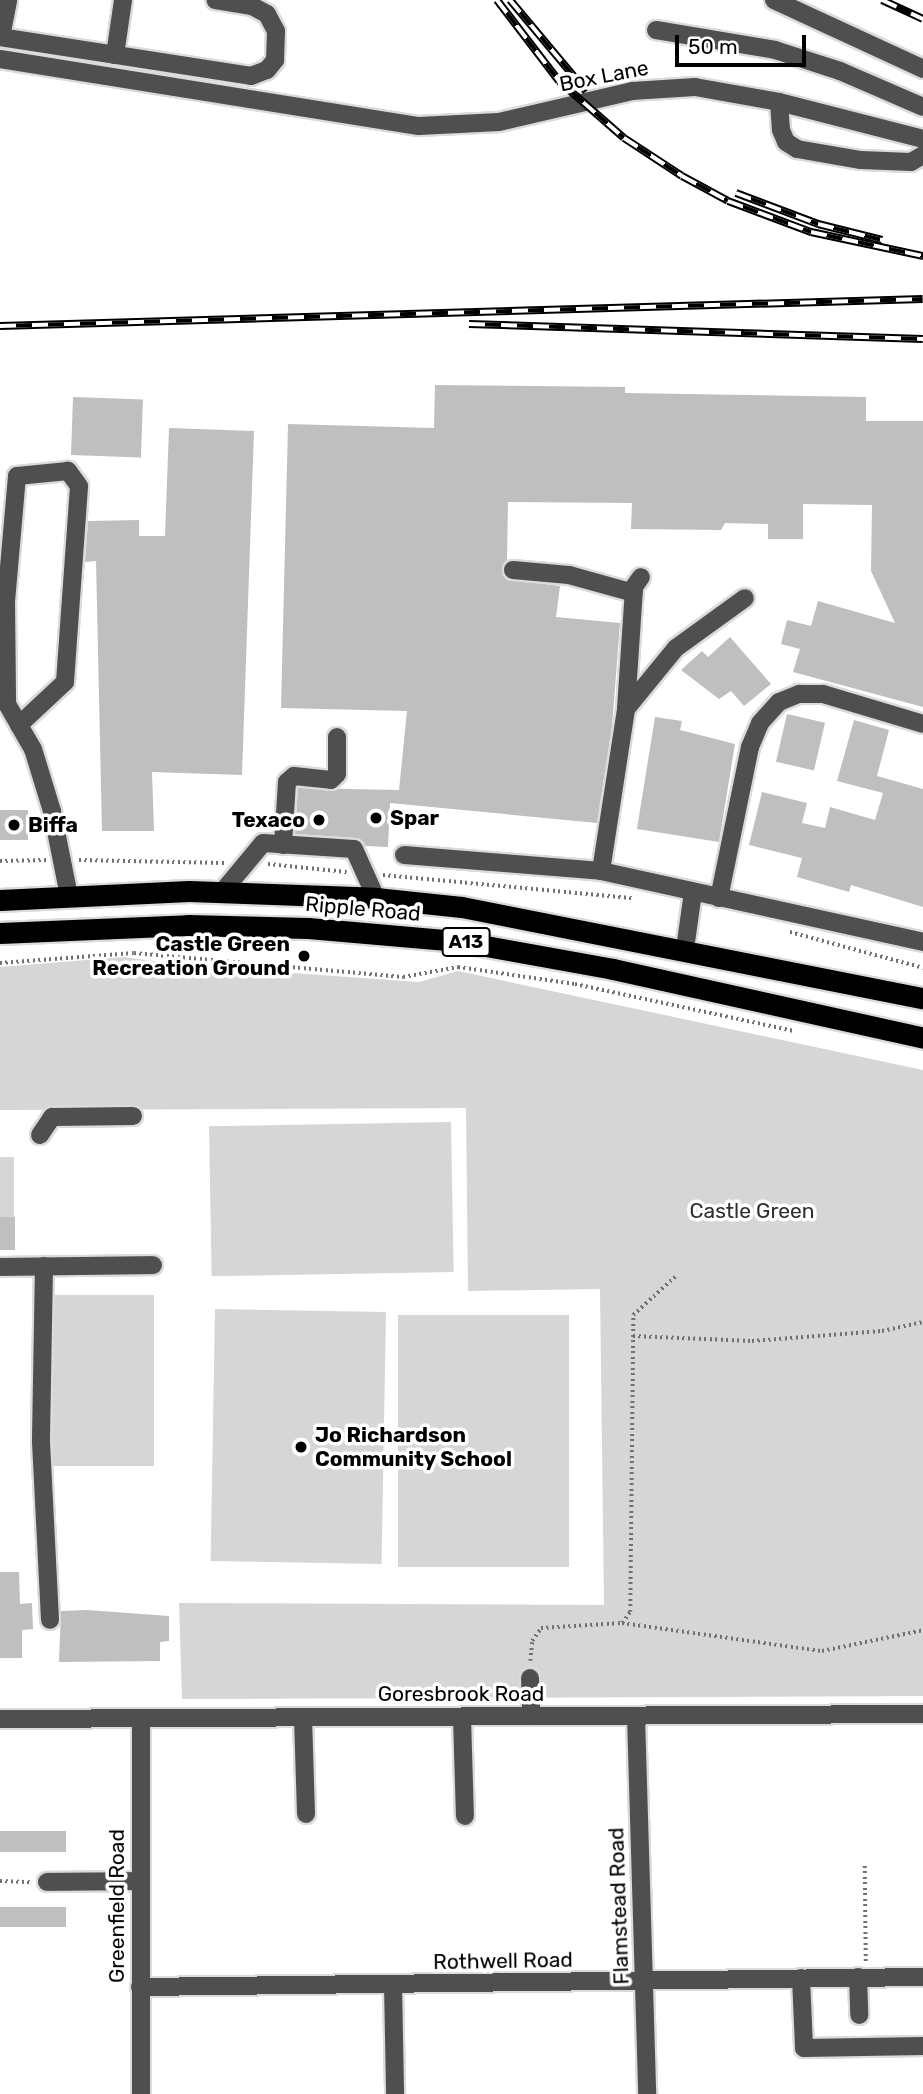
<!DOCTYPE html>
<style>
body{margin:0}
#map{position:relative;width:923px;height:2094px;overflow:hidden;background:#fff;font-family:Rubik,sans-serif}
div>[style]{position:absolute}
.green>*{inset:0;background:#d6d6d6;transform-origin:0 0}
.building>*{inset:0;background:#bfbfbf;transform-origin:0 0}
.path>*{height:3.5px;margin-top:-1.75px;transform-origin:0;background:repeating-linear-gradient(90deg,#717171 0 2px,transparent 0 5.5px)}
.roads{filter:drop-shadow(2px 0 #dbdbdb) drop-shadow(-2px 0 #dbdbdb) drop-shadow(0 2px #dbdbdb) drop-shadow(0 -2px #dbdbdb)}
.minor>*{height:18px;margin:-9px;padding:0 9px;transform-origin:9px;border-radius:9px;background:#4f4f4f}
.highway>*{height:21px;margin:-10.5px;padding:0 10.5px;transform-origin:10.5px;border-radius:10.5px;background:#000}
.rail>*{height:8px;margin-top:-4px;transform-origin:0;background:repeating-linear-gradient(90deg,#fff 0 16px,#000 0 32px);box-sizing:border-box;border-block:2px solid #000}
.dots>*{width:19px;height:19px;translate:-50% -50%;box-sizing:border-box;border:4px solid #fff;border-radius:50%}
span{translate:-50% -50%;white-space:nowrap;text-align:center;line-height:1.15;-webkit-text-stroke:7px #fff;paint-order:stroke}
.shield-label span{padding:2px 5px;background:#fff;border:2px solid;border-radius:5px;-webkit-text-stroke-width:0}
.shield-label{font-size:19px;color:#000;font-weight:700}
.street-label{font-size:21px;color:#000}
.poi-label{font-size:21px;color:#000;font-weight:700}
.left{translate:0 -50%;text-align:left}
.right{translate:-100% -50%;text-align:right}
.park-label{font-size:21px;color:#2d2d2d}
.scale{position:absolute;left:675px;top:35px;width:131px;height:32px;box-sizing:border-box;border:4px solid #000;border-top:0;padding-left:9px;font-size:21px;line-height:24px;white-space:nowrap;color:#000;-webkit-text-stroke:5px #fff;paint-order:stroke}
</style>
<div id="map">
<div class="green">
<i style="clip-path:polygon(123px 957px,193px 966px,419px 982px,458px 971px,923px 1070px,923px 1696px,182px 1699px,179px 1603px,604px 1605px,600px 1289px,468px 1291px,466px 1108px,0 1110px,0 967px)"></i>
<i style="left:451px;top:1122px;width:150px;height:242px;rotate:89deg"></i>
<i style="left:0;top:1157px;width:14px;height:60px"></i>
<i style="left:154px;top:1295px;width:171px;height:107px;rotate:90deg"></i>
<i style="left:215px;top:1309px;width:171px;height:252px;rotate:1deg"></i>
<i style="left:398px;top:1315px;width:171px;height:252px"></i>
</div>
<div class="building">
<i style="clip-path:polygon(435px 385px,625px 387px,625px 393px,866px 397px,866px 421px,923px 421px,923px 707px,793px 672px,800px 649px,781px 644px,787px 620px,811px 626px,818px 601px,895px 623px,871px 571px,872px 505px,803px 504px,803px 539px,768px 539px,768px 524px,725px 523px,721px 530px,631px 529px,632px 503px,508px 502px,507px 560px,502px 570px,506px 579px,560px 586px,556px 617px,620px 623px,612px 727px,597px 823px,390px 803px,388px 847px,365px 846px,355px 838px,295px 834px,298px 788px,399px 790px,407px 711px,281px 708px,288px 424px,434px 428px)"></i>
<i style="left:73px;top:397px;width:70px;height:58px;rotate:2deg"></i>
<i style="clip-path:polygon(169px 428px,254px 431px,242px 775px,152px 772px,154px 831px,102px 831px,96px 561px,85px 562px,88px 521px,139px 520px,139px 536px,165px 536px)"></i>
<i style="clip-path:polygon(730px 637px,771px 684px,744px 706px,731px 691px,719px 699px,681px 670px,702px 651px,708px 657px)"></i>
<i style="left:787px;top:714px;width:39px;height:49px;rotate:13deg"></i>
<i style="clip-path:polygon(655px 717px,682px 721px,680px 730px,735px 744px,719px 842px,637px 829px)"></i>
<i style="clip-path:polygon(854px 720px,889px 730px,877px 776px,923px 789px,923px 907px,851px 885px,849px 892px,797px 877px,802px 858px,749px 845px,762px 792px,807px 803px,802px 823px,825px 828px,830px 807px,875px 820px,883px 793px,837px 781px)"></i>
<i style="left:0;top:810px;width:28px;height:30px"></i>
<i style="left:0;top:1217px;width:15px;height:33px"></i>
<i style="clip-path:polygon(0 1572px,19px 1572px,20px 1604px,32px 1603px,33px 1629px,22px 1630px,22px 1658px,0 1658px)"></i>
<i style="clip-path:polygon(87px 1610px,169px 1616px,169px 1641px,160px 1642px,160px 1661px,59px 1662px,61px 1611px)"></i>
<i style="left:66px;top:1831px;width:21px;height:66px;rotate:90deg"></i>
<i style="left:66px;top:1907px;width:20px;height:66px;rotate:90deg"></i>
</div>
<div class="path">
<i style="left:79px;top:860px;width:146px;rotate:1.2deg"></i>
<i style="left:0;top:861px;width:47px;rotate:-1.2deg"></i>
<i style="left:268px;top:864px;width:79px;rotate:5.8deg"></i>
<i style="left:383px;top:875px;width:251px;rotate:5.3deg"></i>
<i style="left:790px;top:932px;width:138px;rotate:15.1deg"></i>
<i style="left:0;top:963px;width:134px;rotate:-4.3deg"></i>
<i style="left:134px;top:953px;width:270px;rotate:5.1deg"></i>
<i style="left:403px;top:977px;width:56px;rotate:-10.3deg"></i>
<i style="left:458px;top:967px;width:118px;rotate:8.3deg"></i>
<i style="left:575px;top:984px;width:224px;rotate:12.1deg"></i>
<i style="left:633px;top:1336px;width:119px;rotate:2.4deg"></i>
<i style="left:752px;top:1341px;width:130px;rotate:-4.4deg"></i>
<i style="left:882px;top:1331px;width:42px;rotate:-12.4deg"></i>
<i style="left:622px;top:1623px;width:202px;rotate:8deg"></i>
<i style="left:822px;top:1651px;width:103px;rotate:-11.7deg"></i>
<i style="left:530px;top:1661px;width:20px;rotate:-84deg"></i>
<i style="left:532px;top:1641px;width:16px;rotate:-55deg"></i>
<i style="left:541px;top:1628px;width:81px;rotate:-3.5deg"></i>
<i style="left:622px;top:1623px;width:14px;rotate:-54deg"></i>
<i style="left:630px;top:1612px;width:297px;rotate:-89.4deg"></i>
<i style="left:633px;top:1315px;width:59px;rotate:-42.3deg"></i>
<i style="left:865px;top:1866px;width:96px;rotate:89.4deg"></i>
<i style="left:0;top:1881px;width:33px;rotate:2deg"></i>
</div>
<div class="roads">
<div class="minor">
<i style="left:774px;top:0;width:164px;rotate:24.8deg"></i>
<i style="left:656px;top:30px;width:121px;rotate:9.5deg"></i>
<i style="left:775px;top:50px;width:68px;rotate:17.9deg"></i>
<i style="left:840px;top:71px;width:90px;rotate:23.4deg"></i>
<i style="left:0;top:37px;width:254px;rotate:8.8deg"></i>
<i style="left:251px;top:76px;width:17px;rotate:-21deg"></i>
<i style="left:267px;top:70px;width:13px;rotate:-51deg"></i>
<i style="left:275px;top:60px;width:29px;rotate:-88deg"></i>
<i style="left:276px;top:31px;width:19px;rotate:-118deg"></i>
<i style="left:267px;top:14px;width:17px;rotate:-152deg"></i>
<i style="left:252px;top:6px;width:37px;rotate:-171deg"></i>
<i style="left:1px;top:37px;width:38px;rotate:-79deg"></i>
<i style="left:115px;top:55px;width:56px;rotate:-81.7deg"></i>
<i style="left:0;top:59px;width:424px;rotate:9.1deg"></i>
<i style="left:419px;top:126px;width:80px;rotate:-2.9deg"></i>
<i style="left:499px;top:122px;width:137px;rotate:-13.1deg"></i>
<i style="left:632px;top:91px;width:63px;rotate:-3.6deg"></i>
<i style="left:695px;top:87px;width:85px;rotate:10.1deg"></i>
<i style="left:779px;top:102px;width:149px;rotate:14.4deg"></i>
<i style="left:779px;top:102px;width:28px;rotate:86deg"></i>
<i style="left:781px;top:130px;width:13px;rotate:67deg"></i>
<i style="left:786px;top:142px;width:13px;rotate:32deg"></i>
<i style="left:797px;top:149px;width:65px;rotate:9.8deg"></i>
<i style="left:861px;top:160px;width:50px;rotate:2.3deg"></i>
<i style="left:911px;top:162px;width:14px;rotate:-30deg"></i>
<i style="left:513px;top:570px;width:56px;rotate:5.1deg"></i>
<i style="left:569px;top:575px;width:67px;rotate:15.5deg"></i>
<i style="left:626px;top:709px;width:122px;rotate:-86.2deg"></i>
<i style="left:634px;top:587px;width:12px;rotate:-55deg"></i>
<i style="left:19px;top:725px;width:63px;rotate:-43.1deg"></i>
<i style="left:65px;top:682px;width:196px;rotate:-85.9deg"></i>
<i style="left:79px;top:486px;width:19px;rotate:-126deg"></i>
<i style="left:68px;top:471px;width:51px;rotate:174.4deg"></i>
<i style="left:17px;top:476px;width:125px;rotate:95deg"></i>
<i style="left:6px;top:601px;width:103px;rotate:89.4deg"></i>
<i style="left:7px;top:704px;width:24px;rotate:60deg"></i>
<i style="left:19px;top:725px;width:28px;rotate:60deg"></i>
<i style="left:33px;top:749px;width:65px;rotate:73deg"></i>
<i style="left:52px;top:811px;width:87px;rotate:78.7deg"></i>
<i style="left:283px;top:845px;width:63px;rotate:-86.4deg"></i>
<i style="left:287px;top:782px;width:9px;rotate:-41deg"></i>
<i style="left:294px;top:776px;width:37px;rotate:6deg"></i>
<i style="left:331px;top:780px;width:8px;rotate:-45deg"></i>
<i style="left:337px;top:774px;width:37px;rotate:-90deg"></i>
<i style="left:404px;top:855px;width:198px;rotate:4.6deg"></i>
<i style="left:601px;top:871px;width:330px;rotate:12.4deg"></i>
<i style="left:601px;top:871px;width:164px;rotate:-81.2deg"></i>
<i style="left:626px;top:709px;width:79px;rotate:-50.7deg"></i>
<i style="left:676px;top:648px;width:85px;rotate:-35.9deg"></i>
<i style="left:223px;top:891px;width:62px;rotate:-50.2deg"></i>
<i style="left:263px;top:843px;width:91px;rotate:3.8deg"></i>
<i style="left:354px;top:849px;width:54px;rotate:65.8deg"></i>
<i style="left:719px;top:898px;width:154px;rotate:-78.4deg"></i>
<i style="left:750px;top:747px;width:26px;rotate:-67deg"></i>
<i style="left:760px;top:723px;width:28px;rotate:-48deg"></i>
<i style="left:779px;top:702px;width:22px;rotate:-22deg"></i>
<i style="left:799px;top:694px;width:24px"></i>
<i style="left:823px;top:694px;width:104px;rotate:16.7deg"></i>
<i style="left:685px;top:949px;width:58px;rotate:-82deg"></i>
<i style="left:40px;top:1135px;width:22px;rotate:-56deg"></i>
<i style="left:52px;top:1117px;width:81px;rotate:-0.7deg"></i>
<i style="left:44px;top:1266px;width:176px;rotate:91deg"></i>
<i style="left:41px;top:1442px;width:178px;rotate:87.1deg"></i>
<i style="left:0;top:1267px;width:153px;rotate:-0.7deg"></i>
<i style="left:530px;top:1678px;width:38px;rotate:88deg"></i>
<i style="left:636px;top:1716px;width:378px;rotate:88.3deg"></i>
<i style="left:462px;top:1717px;width:99px;rotate:88.3deg"></i>
<i style="left:303px;top:1718px;width:96px;rotate:88.2deg"></i>
<i style="left:0;top:1719px;width:923px;rotate:-0.31deg"></i>
<i style="left:141px;top:1719px;width:375px;rotate:90deg"></i>
<i style="left:47px;top:1882px;width:92px;rotate:-0.6deg"></i>
<i style="left:858px;top:1977px;width:38px;rotate:88deg"></i>
<i style="left:801px;top:1978px;width:70px;rotate:87.5deg"></i>
<i style="left:804px;top:2048px;width:119px;rotate:-1deg"></i>
<i style="left:393px;top:1985px;width:109px;rotate:88.9deg"></i>
<i style="left:140px;top:1987px;width:783px;rotate:-0.73deg"></i>
</div>
<div class="highway">
<i style="left:0;top:900px;width:189px;rotate:-2.7deg"></i>
<i style="left:189px;top:891px;width:187px;rotate:2.1deg"></i>
<i style="left:376px;top:898px;width:86px;rotate:6deg"></i>
<i style="left:462px;top:907px;width:470px;rotate:11.2deg"></i>
<i style="left:0;top:933px;width:188px;rotate:-2.4deg"></i>
<i style="left:188px;top:925px;width:120px;rotate:1.4deg"></i>
<i style="left:308px;top:928px;width:151px;rotate:5deg"></i>
<i style="left:458px;top:941px;width:158px;rotate:10.2deg"></i>
<i style="left:613px;top:969px;width:318px;rotate:12.5deg"></i>
</div>
</div>
<div class="rail">
<i style="left:497px;top:0;width:102px;rotate:52.6deg"></i>
<i style="left:559px;top:81px;width:86px;rotate:41.2deg"></i>
<i style="left:624px;top:138px;width:69px;rotate:33.2deg"></i>
<i style="left:682px;top:176px;width:52px;rotate:28.5deg"></i>
<i style="left:728px;top:201px;width:89px;rotate:20.5deg"></i>
<i style="left:811px;top:232px;width:115px;rotate:12.1deg"></i>
<i style="left:510px;top:0;width:119px;rotate:50.1deg"></i>
<i style="left:882px;top:0;width:45px;rotate:24.9deg"></i>
<i style="left:736px;top:193px;width:88px;rotate:20.7deg"></i>
<i style="left:818px;top:224px;width:66px;rotate:14deg"></i>
<i style="left:469px;top:324px;width:454px;rotate:1.9deg"></i>
<i style="left:0;top:326px;width:923px;rotate:-1.68deg"></i>
</div>
<div class="dots">
<i style="left:376px;top:818px;background:#000"></i>
<i style="left:319px;top:820px;background:#000"></i>
<i style="left:14px;top:825px;background:#000"></i>
<i style="left:304px;top:956px;background:#000"></i>
<i style="left:301px;top:1447px;background:#000"></i>
</div>
<div class="shield-label">
<span style="left:466px;top:942px">A13</span>
</div>
<div class="street-label">
<span style="left:604px;top:76px;rotate:-11deg">Box Lane</span>
<span style="left:363px;top:909px;rotate:5deg">Ripple Road</span>
<span style="left:461px;top:1694px">Goresbrook Road</span>
<span style="left:117px;top:1906px;rotate:-90deg">Greenfield Road</span>
<span style="left:619px;top:1906px;rotate:-92deg">Flamstead Road</span>
<span style="left:503px;top:1961px;rotate:-1deg">Rothwell Road</span>
</div>
<div class="poi-label">
<span class="left" style="left:390px;top:818px">Spar</span>
<span class="right" style="left:305px;top:820px">Texaco</span>
<span class="left" style="left:28px;top:825px">Biffa</span>
<span class="right" style="left:290px;top:956px">Castle Green<br>Recreation Ground</span>
<span class="left" style="left:315px;top:1447px">Jo Richardson<br>Community School</span>
</div>
<div class="park-label">
<span style="left:752px;top:1211px">Castle Green</span>
</div>
<div class="scale">50 m</div>
</div>
